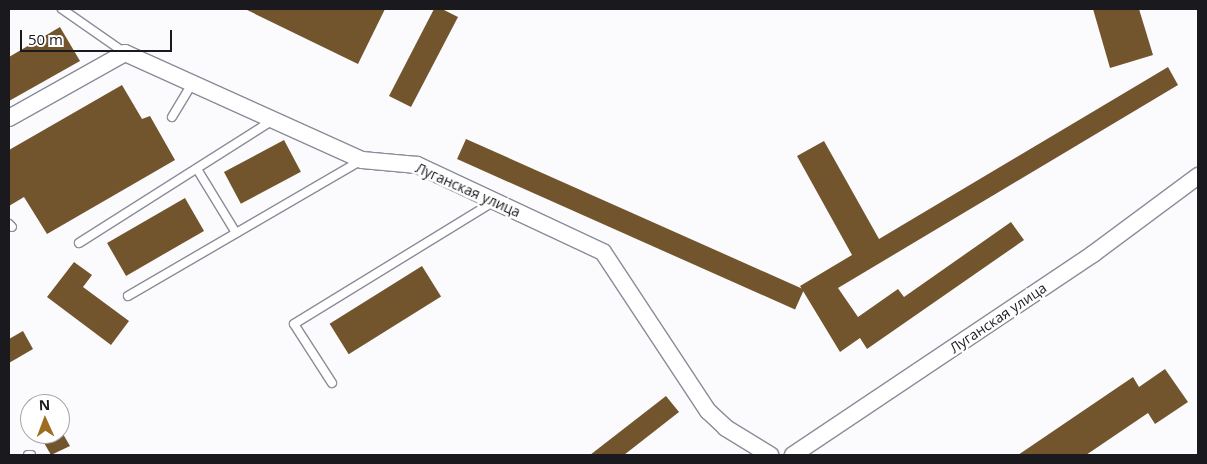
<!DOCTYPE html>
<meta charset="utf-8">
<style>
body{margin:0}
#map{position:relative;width:1207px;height:464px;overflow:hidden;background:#fbfbfe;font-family:"Open Sans",sans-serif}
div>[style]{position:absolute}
.building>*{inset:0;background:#72552d;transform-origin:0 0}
.roads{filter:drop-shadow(1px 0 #8b8c99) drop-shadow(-1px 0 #8b8c99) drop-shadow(0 1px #8b8c99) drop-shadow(0 -1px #8b8c99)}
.lane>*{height:8px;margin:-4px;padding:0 4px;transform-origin:4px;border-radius:4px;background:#fff}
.street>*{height:16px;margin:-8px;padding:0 8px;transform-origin:8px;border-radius:8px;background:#fff}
span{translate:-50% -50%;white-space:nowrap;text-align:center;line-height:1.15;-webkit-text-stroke:5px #fff;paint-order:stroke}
.street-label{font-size:14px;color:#19191e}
.frame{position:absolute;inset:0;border:10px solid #19191e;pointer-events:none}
.north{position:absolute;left:20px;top:394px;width:50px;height:50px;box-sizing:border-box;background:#fff;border:1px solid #a3a3a5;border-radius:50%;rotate:358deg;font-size:14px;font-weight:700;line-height:20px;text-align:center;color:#19191e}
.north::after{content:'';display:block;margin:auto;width:18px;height:22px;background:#9d6c1f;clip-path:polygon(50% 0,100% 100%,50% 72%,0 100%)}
.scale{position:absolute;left:20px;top:30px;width:152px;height:22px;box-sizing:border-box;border:2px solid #19191e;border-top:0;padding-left:6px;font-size:15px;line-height:18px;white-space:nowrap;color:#19191e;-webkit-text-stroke:4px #fff;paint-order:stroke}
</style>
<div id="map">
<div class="building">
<i style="clip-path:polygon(245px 9px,385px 9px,358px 64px)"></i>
<i style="clip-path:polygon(434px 9px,442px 9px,458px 17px,411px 107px,389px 96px)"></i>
<i style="clip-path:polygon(1093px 9px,1139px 9px,1153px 55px,1110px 68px)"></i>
<i style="clip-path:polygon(60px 27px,80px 61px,9px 101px,9px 57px)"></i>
<i style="clip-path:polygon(1168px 67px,1178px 85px,838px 288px,858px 317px,898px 289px,904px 297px,1011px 222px,1024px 240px,867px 349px,860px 338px,840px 352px,800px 286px,852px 255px,797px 156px,824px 141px,879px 239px)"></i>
<i style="clip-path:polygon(122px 85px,142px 119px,150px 116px,175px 160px,47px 234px,24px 197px,9px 206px,9px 150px)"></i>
<i style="left:466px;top:139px;width:370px;height:22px;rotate:24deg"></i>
<i style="left:284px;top:140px;width:36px;height:68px;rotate:62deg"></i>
<i style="left:185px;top:198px;width:38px;height:90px;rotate:60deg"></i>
<i style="clip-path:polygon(74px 262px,92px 275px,83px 287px,129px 321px,111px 345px,47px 297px)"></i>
<i style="left:422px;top:266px;width:36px;height:109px;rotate:58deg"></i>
<i style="clip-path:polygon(23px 331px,33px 349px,9px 363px,9px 339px)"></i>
<i style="clip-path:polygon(1165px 369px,1188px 402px,1155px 424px,1148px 413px,1086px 455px,1018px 455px,1133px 377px,1139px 387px)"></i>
<i style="clip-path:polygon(666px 396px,679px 412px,624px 455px,590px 455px)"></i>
<i style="clip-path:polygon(39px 434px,63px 434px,70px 446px,51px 455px)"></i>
</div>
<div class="roads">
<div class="lane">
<i style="left:62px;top:9px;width:77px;rotate:34.9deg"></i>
<i style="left:172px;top:117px;width:39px;rotate:-59deg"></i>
<i style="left:197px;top:169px;width:75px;rotate:58.6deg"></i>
<i style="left:9px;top:224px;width:4px;rotate:45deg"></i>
<i style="left:79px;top:243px;width:230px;rotate:-32.4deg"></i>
<i style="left:128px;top:296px;width:271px;rotate:-30.2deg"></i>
<i style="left:332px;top:383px;width:70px;rotate:-122.8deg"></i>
<i style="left:294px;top:324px;width:236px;rotate:-31.5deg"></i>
<i style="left:28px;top:455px;width:3px"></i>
</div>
<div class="street">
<i style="left:9px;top:118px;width:133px;rotate:-29.3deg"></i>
<i style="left:125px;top:53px;width:260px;rotate:24.3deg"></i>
<i style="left:362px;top:160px;width:55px;rotate:5.2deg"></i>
<i style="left:417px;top:165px;width:205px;rotate:25.1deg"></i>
<i style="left:603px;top:252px;width:191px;rotate:56.6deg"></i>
<i style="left:708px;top:411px;width:25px;rotate:43deg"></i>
<i style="left:726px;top:428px;width:52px;rotate:31.5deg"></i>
<i style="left:793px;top:455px;width:361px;rotate:-33.8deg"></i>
<i style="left:1093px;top:254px;width:131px;rotate:-36.6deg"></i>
</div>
</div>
<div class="street-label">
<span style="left:468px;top:190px;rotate:24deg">Луганская улица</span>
<span style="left:998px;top:318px;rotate:-34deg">Луганская улица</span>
</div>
<div class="frame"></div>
<div class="north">N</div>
<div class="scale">50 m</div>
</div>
